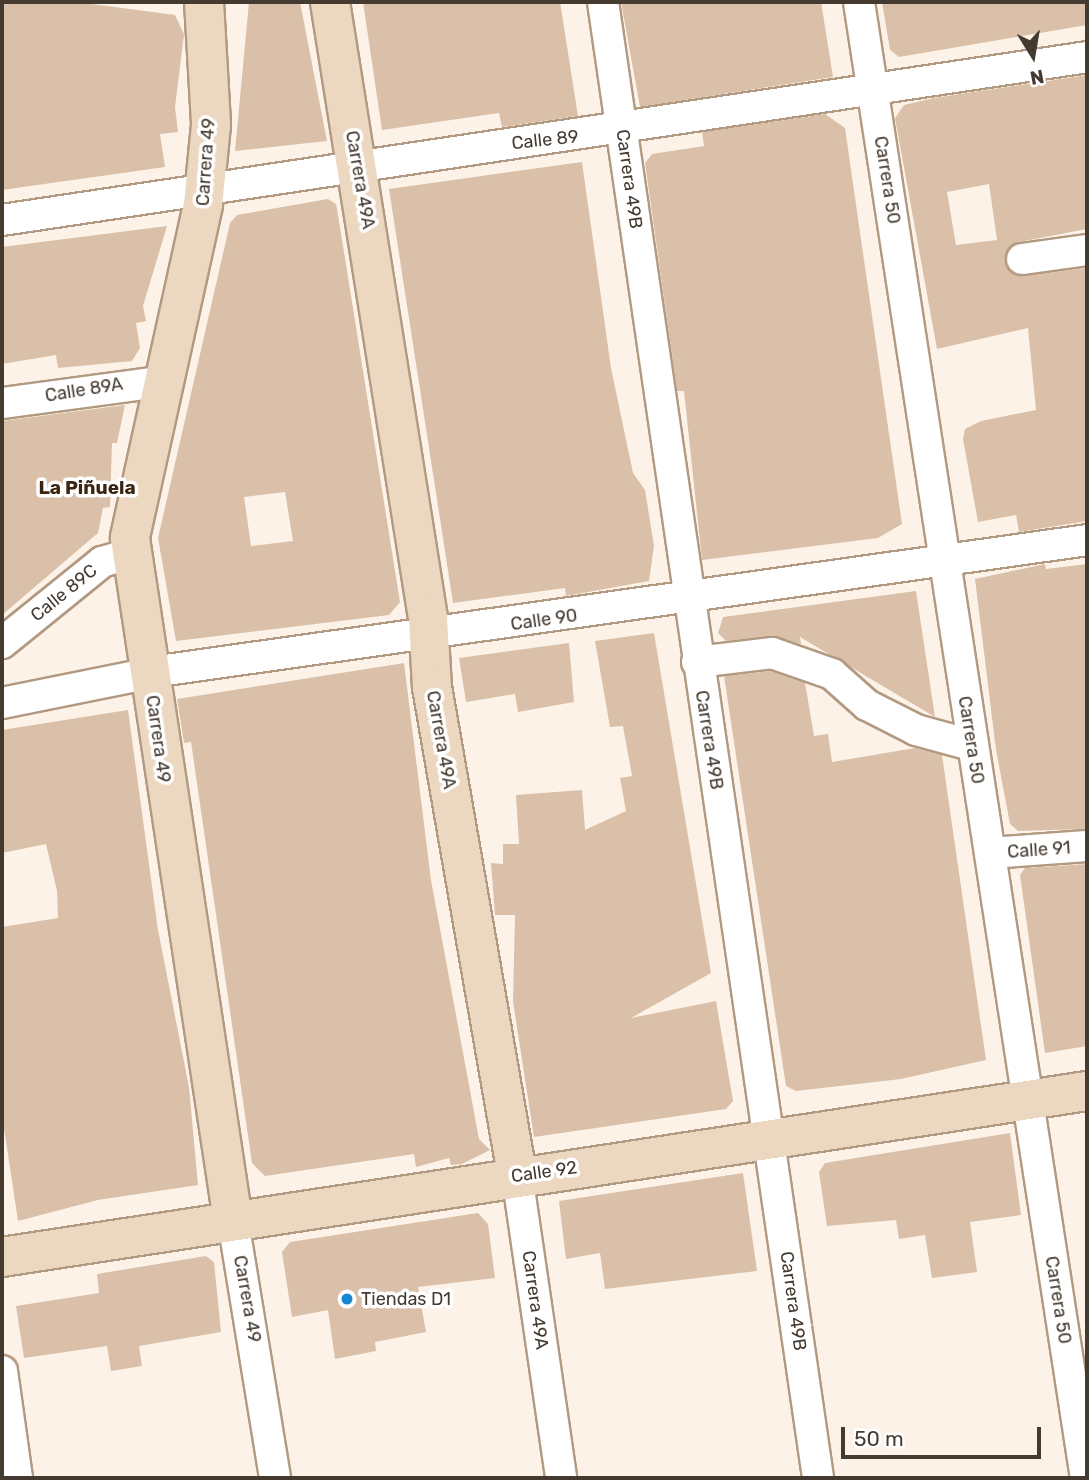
<!DOCTYPE html>
<meta charset="utf-8">
<style>
body{margin:0}
#map{position:relative;width:1089px;height:1480px;overflow:hidden;background:#fdf2e8;font-family:Rubik,sans-serif}
div>[style]{position:absolute}
.building>*{inset:0;background:#dac0a8}
.roads{filter:drop-shadow(2px 0 #b29981) drop-shadow(-2px 0 #b29981) drop-shadow(0 2px #b29981) drop-shadow(0 -2px #b29981)}
.street>*{height:30px;margin:-15px;padding:0 15px;transform-origin:15px;border-radius:15px;background:#fff}
.secondary>*{height:38px;margin:-19px;padding:0 19px;transform-origin:19px;border-radius:19px;background:#ecd7c0}
.dots>*{width:19px;height:19px;translate:-50% -50%;box-sizing:border-box;border:4px solid #fff;border-radius:50%}
span{translate:-50% -50%;white-space:nowrap;text-align:center;line-height:1.15;-webkit-text-stroke:7px #fff;paint-order:stroke}
.street-label{font-size:18px;color:#443a30}
.poi-label{font-size:18px;color:#443a30}
.left{translate:0 -50%;text-align:left}
.neighbourhood-label{font-size:19px;color:#392511;font-weight:700}
.frame{position:absolute;inset:0;border:4px solid #443a30;pointer-events:none}
.north{position:absolute;left:998px;top:21px;width:70px;height:70px;-webkit-text-stroke:5px #fff;paint-order:stroke;rotate:169deg;font-size:19px;font-weight:700;line-height:28px;text-align:center;color:#443a30}
.north::after{content:'';display:block;margin:auto;width:24px;height:32px;background:#443a30;clip-path:polygon(50% 0,100% 100%,50% 72%,0 100%)}
.scale{position:absolute;left:841px;top:1427px;width:200px;height:32px;box-sizing:border-box;border:4px solid #443a30;border-top:0;padding-left:9px;font-size:21px;line-height:24px;white-space:nowrap;color:#443a30;-webkit-text-stroke:5px #fff;paint-order:stroke}
</style>
<div id="map">
<div class="building">
<i style="clip-path:polygon(2px 2px,77px 2px,175px 15px,184px 34px,175px 107px,178px 132px,160px 134px,165px 167px,2px 190px)"></i>
<i style="clip-path:polygon(249px 2px,300px 2px,327px 141px,235px 151px)"></i>
<i style="clip-path:polygon(363px 2px,560px 2px,578px 116px,502px 127px,499px 113px,382px 130px)"></i>
<i style="clip-path:polygon(621px 2px,821px 2px,833px 77px,640px 107px)"></i>
<i style="clip-path:polygon(882px 2px,1087px 2px,1087px 25px,899px 57px,890px 50px)"></i>
<i style="clip-path:polygon(evenodd,1087px 75px,1087px 229px,1019px 242px,1005px 261px,1024px 276px,1086px 268px,1087px 521px,1019px 532px,1016px 515px,978px 522px,963px 439px,965px 429px,981px 421px,1036px 410px,1028px 328px,937px 349px,895px 118px,904px 105px,934px 98px,1087px 75px,989px 184px,997px 240px,956px 245px,947px 192px,989px 184px)"></i>
<i style="clip-path:polygon(825px 114px,845px 128px,902px 524px,878px 538px,702px 560px,684px 391px,677px 391px,645px 163px,652px 154px,704px 146px,702px 132px)"></i>
<i style="clip-path:polygon(582px 162px,611px 368px,633px 473px,645px 490px,654px 546px,649px 581px,566px 596px,565px 588px,453px 603px,389px 189px)"></i>
<i style="clip-path:polygon(evenodd,328px 199px,336px 204px,340px 227px,400px 602px,389px 615px,176px 641px,158px 538px,230px 223px,237px 215px,328px 199px,285px 492px,293px 541px,251px 546px,244px 497px,285px 492px)"></i>
<i style="clip-path:polygon(167px 226px,143px 306px,146px 321px,136px 323px,140px 348px,132px 361px,58px 368px,56px 355px,2px 364px,2px 247px)"></i>
<i style="clip-path:polygon(125px 405px,117px 443px,112px 443px,110px 507px,103px 508px,98px 533px,2px 615px,2px 421px)"></i>
<i style="clip-path:polygon(1045px 564px,1046px 569px,1087px 564px,1087px 829px,1018px 831px,1010px 824px,996px 750px,975px 579px)"></i>
<i style="clip-path:polygon(916px 591px,935px 717px,800px 637px,801px 644px,771px 636px,726px 641px,718px 633px,723px 617px)"></i>
<i style="clip-path:polygon(654px 633px,711px 973px,631px 1018px,716px 1001px,733px 1101px,726px 1109px,534px 1137px,513px 1002px,515px 915px,495px 915px,491px 863px,503px 864px,503px 844px,519px 844px,516px 795px,582px 790px,585px 830px,626px 811px,620px 778px,632px 776px,623px 726px,610px 727px,595px 641px)"></i>
<i style="clip-path:polygon(569px 643px,574px 702px,518px 712px,515px 694px,466px 702px,459px 658px)"></i>
<i style="clip-path:polygon(404px 663px,431px 880px,479px 1139px,490px 1150px,462px 1164px,451px 1165px,449px 1158px,416px 1167px,414px 1154px,265px 1176px,252px 1163px,191px 742px,184px 743px,177px 699px)"></i>
<i style="clip-path:polygon(770px 671px,805px 683px,814px 736px,828px 734px,832px 762px,915px 748px,942px 755px,986px 1060px,901px 1079px,796px 1091px,786px 1086px,724px 676px)"></i>
<i style="clip-path:polygon(128px 710px,158px 930px,189px 1087px,198px 1185px,98px 1200px,18px 1221px,2px 1115px,2px 927px,58px 918px,57px 891px,46px 844px,2px 853px,2px 730px)"></i>
<i style="clip-path:polygon(1087px 864px,1087px 1046px,1045px 1053px,1020px 875px,1025px 868px)"></i>
<i style="clip-path:polygon(1010px 1133px,1021px 1215px,970px 1222px,977px 1272px,932px 1278px,925px 1235px,899px 1239px,896px 1220px,827px 1226px,819px 1172px,825px 1163px)"></i>
<i style="clip-path:polygon(743px 1173px,757px 1271px,605px 1289px,600px 1253px,566px 1259px,559px 1201px)"></i>
<i style="clip-path:polygon(478px 1213px,488px 1224px,495px 1278px,418px 1287px,426px 1332px,375px 1342px,376px 1351px,335px 1359px,328px 1310px,292px 1317px,282px 1252px,290px 1242px)"></i>
<i style="clip-path:polygon(206px 1256px,214px 1262px,221px 1332px,139px 1346px,142px 1366px,111px 1371px,107px 1346px,24px 1358px,16px 1306px,99px 1293px,97px 1274px)"></i>
</div>
<div class="roads">
<div class="street">
<i style="left:603px;top:2px;width:1492px;rotate:81.71deg"></i>
<i style="left:859px;top:2px;width:1493px;rotate:81.26deg"></i>
<i style="left:2px;top:220px;width:1097px;rotate:-8.54deg"></i>
<i style="left:1022px;top:259px;width:66px;rotate:-7.9deg"></i>
<i style="left:2px;top:403px;width:165px;rotate:-7.6deg"></i>
<i style="left:2px;top:643px;width:129px;rotate:-39deg"></i>
<i style="left:102px;top:562px;width:30px;rotate:-17deg"></i>
<i style="left:697px;top:662px;width:76px;rotate:-6.8deg"></i>
<i style="left:772px;top:653px;width:64px;rotate:19.3deg"></i>
<i style="left:832px;top:674px;width:47px;rotate:41.5deg"></i>
<i style="left:867px;top:705px;width:55px;rotate:27deg"></i>
<i style="left:916px;top:730px;width:57px;rotate:15.3deg"></i>
<i style="left:2px;top:703px;width:167px;rotate:-11.4deg"></i>
<i style="left:166px;top:670px;width:930px;rotate:-8.03deg"></i>
<i style="left:990px;top:853px;width:97px;rotate:-4.1deg"></i>
<i style="left:517px;top:1175px;width:306px;rotate:81.7deg"></i>
<i style="left:233px;top:1221px;width:260px;rotate:80.7deg"></i>
<i style="left:2px;top:1371px;width:108px;rotate:82deg"></i>
</div>
<div class="secondary">
<i style="left:204px;top:2px;width:123px;rotate:86.7deg"></i>
<i style="left:211px;top:125px;width:80px;rotate:95.7deg"></i>
<i style="left:203px;top:205px;width:341px;rotate:102.4deg"></i>
<i style="left:130px;top:538px;width:691px;rotate:81.42deg"></i>
<i style="left:330px;top:2px;width:624px;rotate:80.96deg"></i>
<i style="left:428px;top:618px;width:69px;rotate:86.7deg"></i>
<i style="left:432px;top:687px;width:495px;rotate:80.1deg"></i>
<i style="left:2px;top:1257px;width:1098px;rotate:-8.7deg"></i>
</div>
</div>
<div class="dots">
<i style="left:347px;top:1299px;background:#1686cf"></i>
</div>
<div class="street-label">
<span style="left:545px;top:140px;rotate:-6deg">Calle 89</span>
<span style="left:206px;top:162px;rotate:-86deg">Carrera 49</span>
<span style="left:629px;top:179px;rotate:82deg">Carrera 49B</span>
<span style="left:360px;top:180px;rotate:80deg">Carrera 49A</span>
<span style="left:887px;top:180px;rotate:81deg">Carrera 50</span>
<span style="left:84px;top:390px;rotate:-9deg">Calle 89A</span>
<span style="left:64px;top:593px;rotate:-39deg">Calle 89C</span>
<span style="left:544px;top:620px;rotate:-8deg">Calle 90</span>
<span style="left:158px;top:739px;rotate:82deg">Carrera 49</span>
<span style="left:441px;top:740px;rotate:80deg">Carrera 49A</span>
<span style="left:709px;top:740px;rotate:81deg">Carrera 49B</span>
<span style="left:971px;top:740px;rotate:81deg">Carrera 50</span>
<span style="left:1039px;top:850px;rotate:-4deg">Calle 91</span>
<span style="left:544px;top:1172px;rotate:-8deg">Calle 92</span>
<span style="left:247px;top:1299px;rotate:80deg">Carrera 49</span>
<span style="left:535px;top:1300px;rotate:82deg">Carrera 49A</span>
<span style="left:1058px;top:1300px;rotate:81deg">Carrera 50</span>
<span style="left:793px;top:1301px;rotate:82deg">Carrera 49B</span>
</div>
<div class="poi-label">
<span class="left" style="left:361px;top:1299px">Tiendas D1</span>
</div>
<div class="neighbourhood-label">
<span style="left:87px;top:488px">La Piñuela</span>
</div>
<div class="frame"></div>
<div class="north">N</div>
<div class="scale">50 m</div>
</div>
